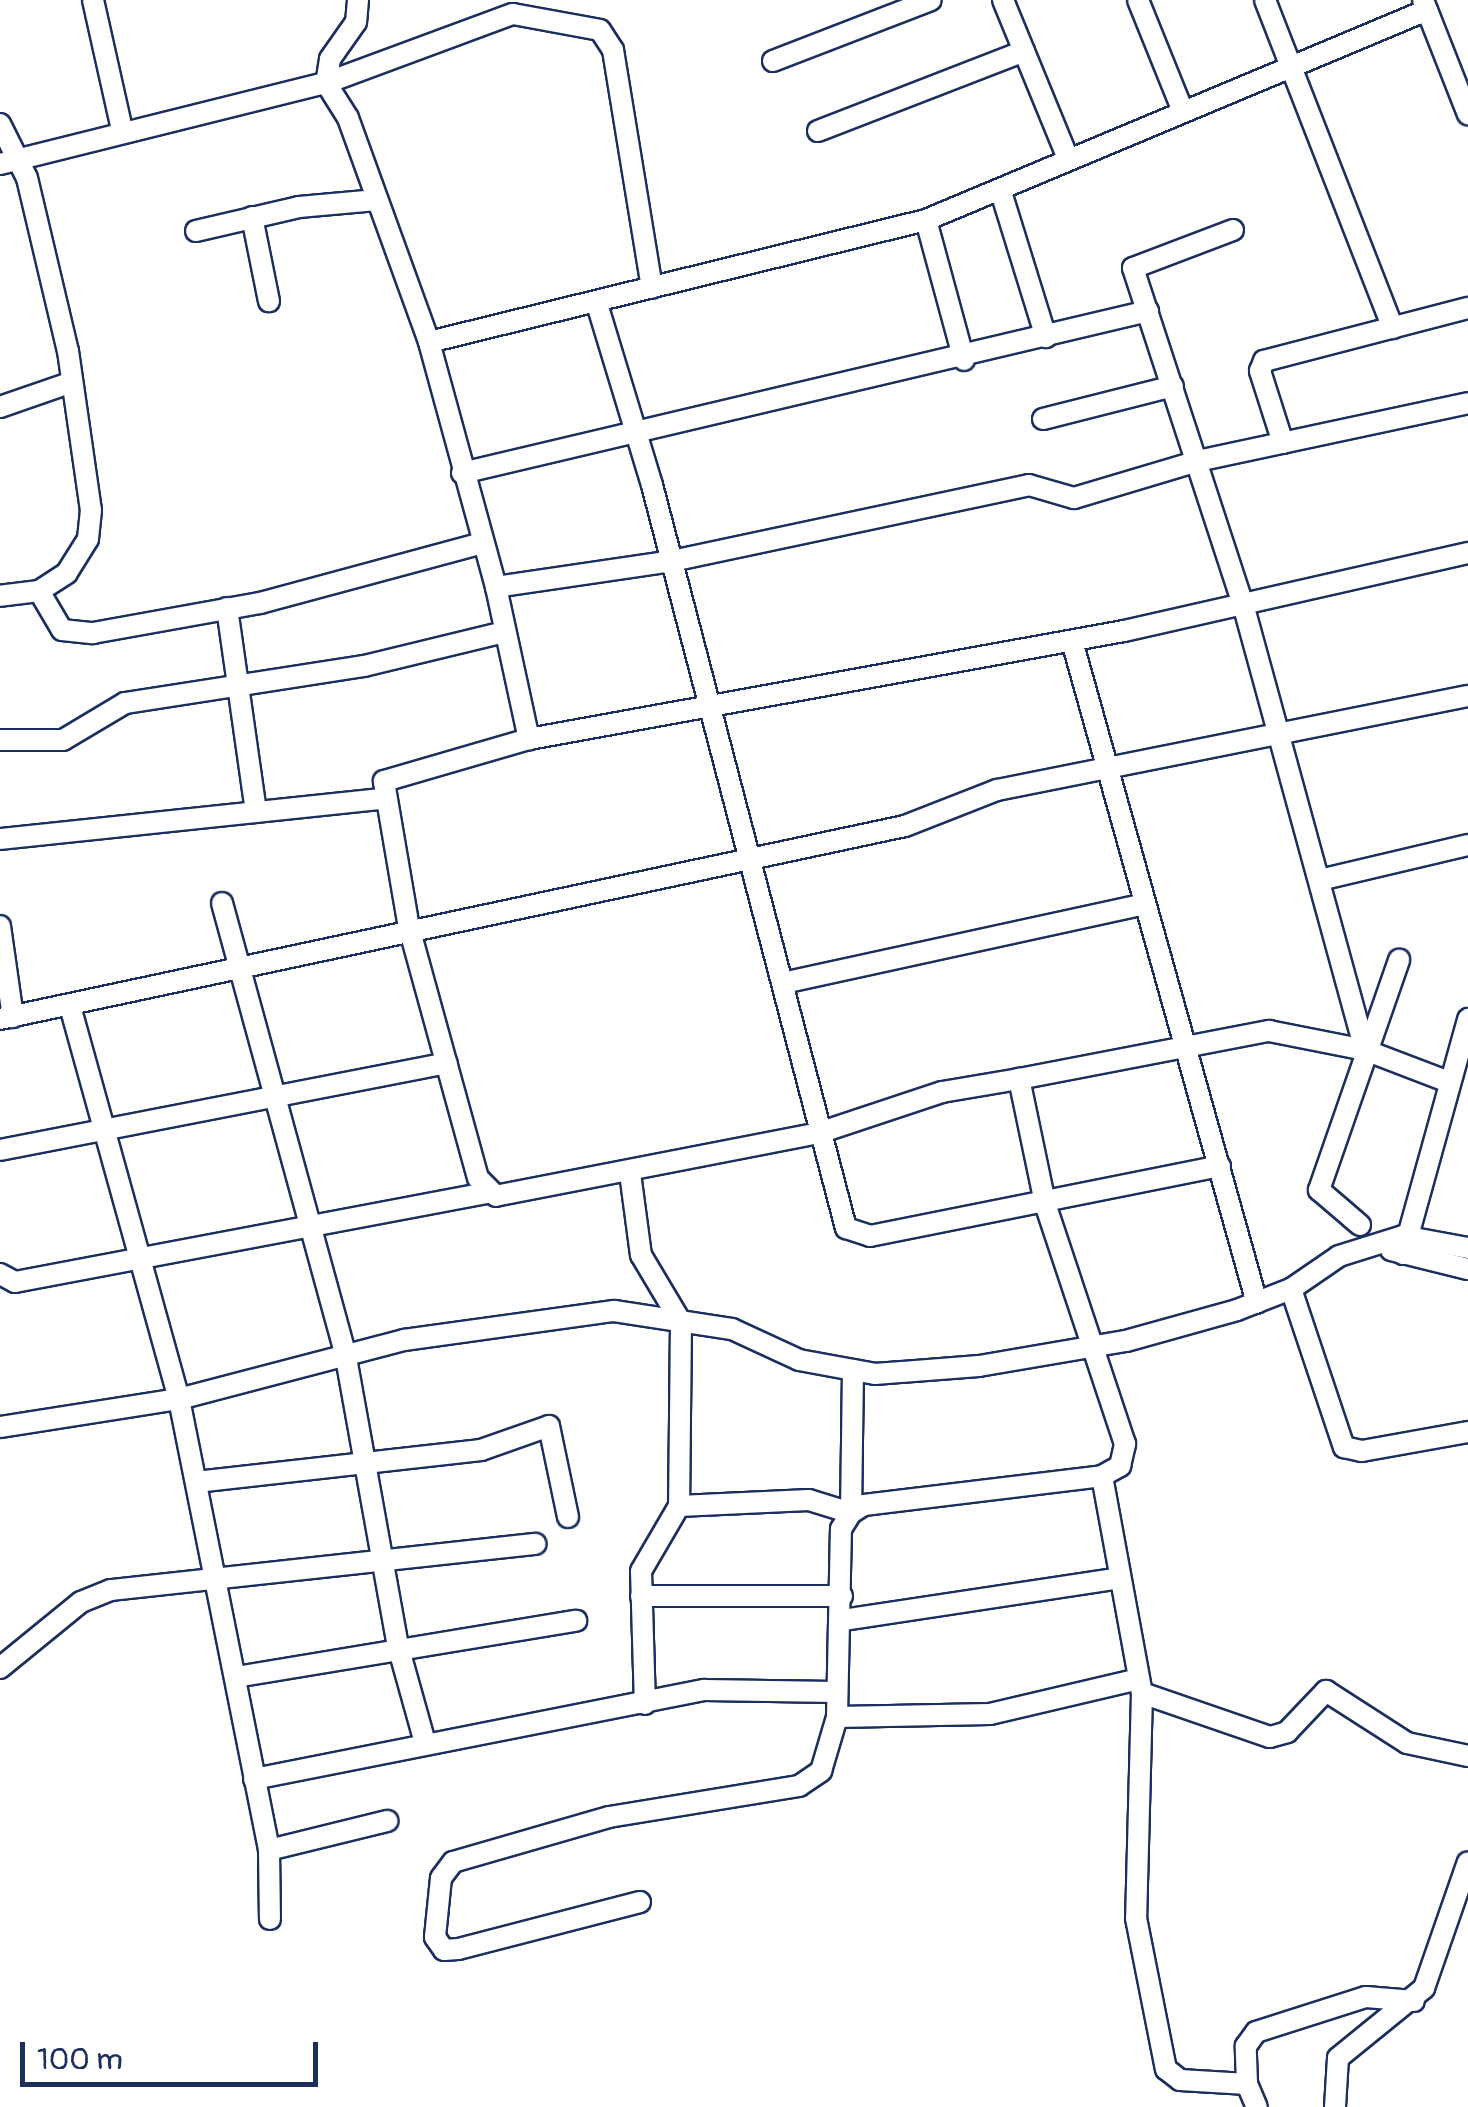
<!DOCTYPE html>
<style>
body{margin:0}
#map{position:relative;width:1468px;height:2107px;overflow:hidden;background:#fff;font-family:Pangolin,sans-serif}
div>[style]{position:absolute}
.roads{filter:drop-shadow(2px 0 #1b2f5e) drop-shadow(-2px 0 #1b2f5e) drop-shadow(0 2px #1b2f5e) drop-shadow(0 -2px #1b2f5e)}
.street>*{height:20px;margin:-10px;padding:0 10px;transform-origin:10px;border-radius:10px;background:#fff}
span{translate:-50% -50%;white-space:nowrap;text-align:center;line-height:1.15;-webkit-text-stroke:10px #fff;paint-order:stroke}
.scale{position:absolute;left:20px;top:2042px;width:298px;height:45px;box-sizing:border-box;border:5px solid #1b2f5e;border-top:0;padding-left:12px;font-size:30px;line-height:35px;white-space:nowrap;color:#1b2f5e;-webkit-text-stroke:8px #fff;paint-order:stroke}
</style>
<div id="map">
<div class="roads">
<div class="street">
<i style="left:93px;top:0;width:133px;rotate:77.4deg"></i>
<i style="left:358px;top:0;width:22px;rotate:95deg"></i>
<i style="left:356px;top:22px;width:45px;rotate:125.1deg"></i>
<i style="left:330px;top:59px;width:24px;rotate:99deg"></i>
<i style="left:326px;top:83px;width:199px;rotate:-20.3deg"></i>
<i style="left:513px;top:14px;width:88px;rotate:10.4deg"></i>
<i style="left:600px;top:30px;width:24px;rotate:57deg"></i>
<i style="left:613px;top:50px;width:241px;rotate:80.7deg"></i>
<i style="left:1003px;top:0;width:169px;rotate:67.7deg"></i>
<i style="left:1138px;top:0;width:118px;rotate:68deg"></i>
<i style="left:1265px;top:0;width:352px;rotate:68.7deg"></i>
<i style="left:1423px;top:0;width:123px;rotate:68.5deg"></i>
<i style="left:773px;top:61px;width:169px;rotate:-21.1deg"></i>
<i style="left:0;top:124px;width:60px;rotate:63.4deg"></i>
<i style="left:27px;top:178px;width:178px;rotate:76.7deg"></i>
<i style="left:68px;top:351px;width:161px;rotate:81.8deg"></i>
<i style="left:91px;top:510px;width:29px;rotate:96deg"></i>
<i style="left:88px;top:539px;width:40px;rotate:122deg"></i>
<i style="left:67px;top:573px;width:33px;rotate:147deg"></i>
<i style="left:39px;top:591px;width:39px;rotate:173deg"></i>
<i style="left:818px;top:131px;width:221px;rotate:-21.2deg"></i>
<i style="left:0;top:164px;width:336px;rotate:-14deg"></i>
<i style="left:326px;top:83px;width:41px;rotate:57.8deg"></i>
<i style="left:348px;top:118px;width:238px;rotate:70.1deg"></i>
<i style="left:429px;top:342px;width:254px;rotate:74.7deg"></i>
<i style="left:496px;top:587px;width:178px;rotate:-8.4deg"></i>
<i style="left:672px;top:561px;width:365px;rotate:-12deg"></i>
<i style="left:1029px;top:485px;width:47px;rotate:16.1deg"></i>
<i style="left:1074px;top:498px;width:129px;rotate:-16.6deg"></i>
<i style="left:1198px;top:461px;width:276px;rotate:-12.1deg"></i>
<i style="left:1001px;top:192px;width:152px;rotate:72.8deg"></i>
<i style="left:252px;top:217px;width:86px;rotate:78.6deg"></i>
<i style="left:926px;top:220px;width:145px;rotate:74.8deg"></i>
<i style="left:1233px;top:230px;width:107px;rotate:159.2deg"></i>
<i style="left:1133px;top:268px;width:354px;rotate:71.9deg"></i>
<i style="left:1243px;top:604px;width:462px;rotate:74.7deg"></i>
<i style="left:196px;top:231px;width:106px;rotate:-13.1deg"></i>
<i style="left:299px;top:207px;width:78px;rotate:-5.1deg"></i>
<i style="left:597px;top:304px;width:189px;rotate:73.1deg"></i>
<i style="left:652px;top:485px;width:768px;rotate:75.37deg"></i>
<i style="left:846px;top:1228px;width:25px;rotate:18deg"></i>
<i style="left:870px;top:1236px;width:357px;rotate:-11.3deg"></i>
<i style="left:429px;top:342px;width:512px;rotate:-13.79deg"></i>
<i style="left:926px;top:220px;width:543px;rotate:-22.74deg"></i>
<i style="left:0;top:407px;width:76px;rotate:-19.1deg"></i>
<i style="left:1043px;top:419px;width:134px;rotate:-14.2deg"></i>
<i style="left:1283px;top:443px;width:76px;rotate:-107.7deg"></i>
<i style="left:1260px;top:371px;width:11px;rotate:-68deg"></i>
<i style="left:1264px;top:361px;width:211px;rotate:-14.6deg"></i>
<i style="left:462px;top:473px;width:705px;rotate:-13.29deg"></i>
<i style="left:496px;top:587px;width:156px;rotate:77.8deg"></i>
<i style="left:39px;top:591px;width:45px;rotate:59.5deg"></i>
<i style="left:62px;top:630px;width:31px;rotate:6deg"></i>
<i style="left:93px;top:633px;width:170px;rotate:-10.2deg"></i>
<i style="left:260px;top:603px;width:230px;rotate:-15.1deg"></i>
<i style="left:227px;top:608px;width:206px;rotate:81.9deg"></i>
<i style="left:1072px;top:641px;width:687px;rotate:74.39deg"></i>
<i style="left:0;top:740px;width:63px"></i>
<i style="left:63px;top:740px;width:72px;rotate:-30.8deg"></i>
<i style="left:125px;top:703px;width:242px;rotate:-8.8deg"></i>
<i style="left:364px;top:666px;width:145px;rotate:-13.6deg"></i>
<i style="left:0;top:839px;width:383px;rotate:-6deg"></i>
<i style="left:1324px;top:879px;width:148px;rotate:-13.3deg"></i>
<i style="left:222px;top:903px;width:466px;rotate:74.7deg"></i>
<i style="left:345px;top:1352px;width:299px;rotate:79.8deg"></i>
<i style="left:398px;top:1646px;width:97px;rotate:74.4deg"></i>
<i style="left:0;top:926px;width:92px;rotate:81.9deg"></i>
<i style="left:783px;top:983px;width:370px;rotate:-12.3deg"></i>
<i style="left:70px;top:1006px;width:408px;rotate:74.5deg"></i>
<i style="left:179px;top:1399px;width:460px;rotate:78.7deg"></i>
<i style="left:269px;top:1850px;width:69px;rotate:89.2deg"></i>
<i style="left:0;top:1019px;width:925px;rotate:-12.04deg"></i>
<i style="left:905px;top:826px;width:99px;rotate:-21.4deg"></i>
<i style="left:997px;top:790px;width:480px;rotate:-11.3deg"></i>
<i style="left:1019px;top:1079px;width:78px;rotate:170.4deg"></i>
<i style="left:942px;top:1092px;width:130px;rotate:161.6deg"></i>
<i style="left:819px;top:1133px;width:329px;rotate:169deg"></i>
<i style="left:496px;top:1196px;width:25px;rotate:-135deg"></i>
<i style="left:478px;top:1178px;width:259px;rotate:-105.4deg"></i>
<i style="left:409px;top:928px;width:149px;rotate:-99.7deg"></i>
<i style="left:384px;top:781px;width:151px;rotate:-16.2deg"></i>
<i style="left:529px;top:739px;width:605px;rotate:-10.29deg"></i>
<i style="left:1124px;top:631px;width:353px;rotate:-12.8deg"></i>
<i style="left:0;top:1150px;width:455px;rotate:-11deg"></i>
<i style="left:630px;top:1173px;width:83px;rotate:82.4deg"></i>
<i style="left:641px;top:1255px;width:78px;rotate:59.2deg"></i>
<i style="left:681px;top:1322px;width:184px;rotate:90.6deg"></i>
<i style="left:679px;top:1506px;width:75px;rotate:120.3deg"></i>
<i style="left:641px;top:1571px;width:133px;rotate:88.3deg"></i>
<i style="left:1360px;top:1225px;width:54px;rotate:-139.5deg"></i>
<i style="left:1319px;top:1190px;width:244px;rotate:-70.8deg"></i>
<i style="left:1391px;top:1250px;width:79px;rotate:13.9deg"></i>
<i style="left:1403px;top:1254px;width:244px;rotate:-74.5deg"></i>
<i style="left:0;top:1274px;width:17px;rotate:28deg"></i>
<i style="left:15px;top:1282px;width:483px;rotate:-10.7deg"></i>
<i style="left:1291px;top:1289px;width:167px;rotate:71.5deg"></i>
<i style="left:1344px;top:1447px;width:18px;rotate:13deg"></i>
<i style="left:1362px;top:1451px;width:108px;rotate:-10.2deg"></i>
<i style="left:0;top:1427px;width:181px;rotate:-8.9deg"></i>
<i style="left:179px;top:1399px;width:233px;rotate:-14.7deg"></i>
<i style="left:404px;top:1340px;width:212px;rotate:-7.9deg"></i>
<i style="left:614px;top:1311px;width:119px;rotate:8.7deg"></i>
<i style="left:732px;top:1329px;width:74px;rotate:24.8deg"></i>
<i style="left:799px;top:1360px;width:77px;rotate:10.4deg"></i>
<i style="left:875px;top:1374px;width:104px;rotate:-4.4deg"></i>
<i style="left:979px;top:1366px;width:149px;rotate:-9.7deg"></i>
<i style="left:1126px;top:1341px;width:115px;rotate:-15.6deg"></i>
<i style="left:1237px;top:1310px;width:58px;rotate:-21.3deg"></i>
<i style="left:1291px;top:1289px;width:58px;rotate:-34.5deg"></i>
<i style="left:1339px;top:1256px;width:67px;rotate:-17.4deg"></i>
<i style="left:1403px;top:1236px;width:66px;rotate:10.5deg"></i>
<i style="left:1102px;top:1476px;width:221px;rotate:79.6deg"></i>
<i style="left:1142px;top:1693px;width:225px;rotate:91.5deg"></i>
<i style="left:1136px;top:1918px;width:154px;rotate:78.8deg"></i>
<i style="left:1166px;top:2069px;width:18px;rotate:38deg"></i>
<i style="left:1180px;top:2080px;width:67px;rotate:3.4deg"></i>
<i style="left:1247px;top:2084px;width:25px;rotate:67deg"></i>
<i style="left:196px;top:1482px;width:287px;rotate:-6.4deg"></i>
<i style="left:481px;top:1450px;width:72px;rotate:-19.4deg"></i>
<i style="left:549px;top:1426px;width:93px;rotate:78.2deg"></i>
<i style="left:679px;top:1506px;width:130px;rotate:-2.6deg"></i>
<i style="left:809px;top:1500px;width:44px;rotate:17.2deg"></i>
<i style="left:851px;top:1513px;width:143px;rotate:-89.2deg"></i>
<i style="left:641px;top:1596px;width:201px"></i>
<i style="left:843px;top:1620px;width:280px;rotate:-8.6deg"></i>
<i style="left:0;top:1668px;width:104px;rotate:-39.2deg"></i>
<i style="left:81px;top:1602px;width:32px;rotate:-22deg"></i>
<i style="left:111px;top:1590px;width:427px;rotate:-6.2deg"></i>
<i style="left:236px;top:1677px;width:345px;rotate:-9.4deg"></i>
<i style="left:1142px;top:1693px;width:135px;rotate:19deg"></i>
<i style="left:1270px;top:1737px;width:18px;rotate:-16deg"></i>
<i style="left:1287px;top:1732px;width:57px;rotate:-46.4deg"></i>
<i style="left:1326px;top:1691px;width:96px;rotate:32.7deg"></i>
<i style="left:1407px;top:1743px;width:62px;rotate:12deg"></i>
<i style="left:837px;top:1717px;width:153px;rotate:-1.1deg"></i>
<i style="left:990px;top:1714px;width:153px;rotate:-13.2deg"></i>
<i style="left:254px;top:1779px;width:459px;rotate:-11.2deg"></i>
<i style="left:704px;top:1690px;width:131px;rotate:0.9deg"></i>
<i style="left:269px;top:1850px;width:122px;rotate:-13.8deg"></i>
<i style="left:640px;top:1902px;width:188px;rotate:165.5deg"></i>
<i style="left:458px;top:1949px;width:14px;rotate:176deg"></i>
<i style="left:444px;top:1950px;width:16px;rotate:-125deg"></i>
<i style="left:435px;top:1937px;width:59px;rotate:-84.2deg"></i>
<i style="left:441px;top:1878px;width:20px;rotate:-53deg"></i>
<i style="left:453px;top:1862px;width:162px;rotate:-16.1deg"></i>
<i style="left:609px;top:1817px;width:193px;rotate:-9.3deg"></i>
<i style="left:799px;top:1786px;width:27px;rotate:-34deg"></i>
<i style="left:821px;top:1771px;width:56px;rotate:-73.5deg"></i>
<i style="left:837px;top:1717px;width:188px;rotate:-88.8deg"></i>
<i style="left:841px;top:1529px;width:19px;rotate:-58deg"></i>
<i style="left:851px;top:1513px;width:15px;rotate:-32deg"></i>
<i style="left:864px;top:1505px;width:240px;rotate:-6.9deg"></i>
<i style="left:1102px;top:1476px;width:21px;rotate:-29deg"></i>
<i style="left:1120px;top:1466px;width:23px;rotate:-77deg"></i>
<i style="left:1125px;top:1444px;width:254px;rotate:-108.4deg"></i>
<i style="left:1045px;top:1203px;width:127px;rotate:-101.8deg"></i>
<i style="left:1019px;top:1079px;width:255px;rotate:-10.9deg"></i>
<i style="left:1269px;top:1031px;width:98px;rotate:11.2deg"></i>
<i style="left:1365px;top:1050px;width:90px;rotate:20.9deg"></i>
<i style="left:1247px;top:2084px;width:38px;rotate:-92deg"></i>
<i style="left:1246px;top:2046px;width:17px;rotate:-54deg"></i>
<i style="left:1256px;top:2032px;width:115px;rotate:-17.7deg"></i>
<i style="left:1366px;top:1997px;width:48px;rotate:4.8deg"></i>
<i style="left:1335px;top:2107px;width:49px;rotate:-86.5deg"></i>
<i style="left:1338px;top:2058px;width:111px;rotate:-39.1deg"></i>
<i style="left:1424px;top:1988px;width:133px;rotate:-70.8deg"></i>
</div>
</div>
<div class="scale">100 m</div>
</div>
